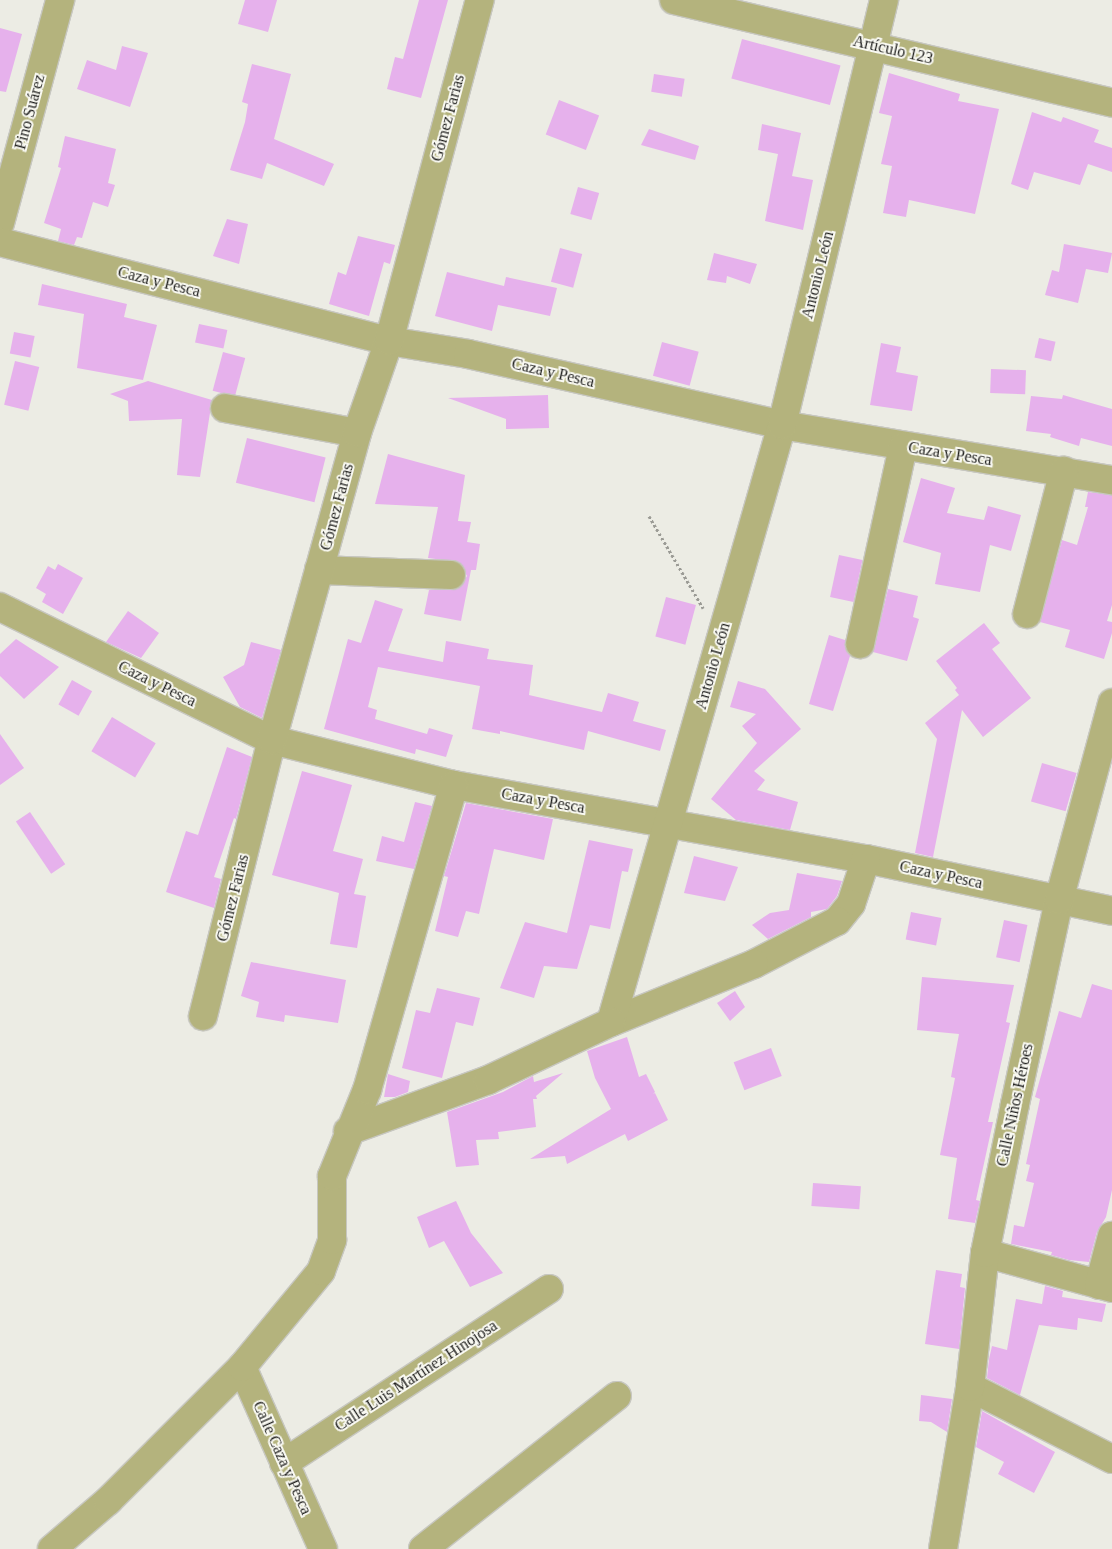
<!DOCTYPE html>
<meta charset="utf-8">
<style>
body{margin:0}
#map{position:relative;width:1112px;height:1549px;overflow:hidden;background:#ecece4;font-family:"Times New Roman",serif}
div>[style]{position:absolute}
.building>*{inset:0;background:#e6b1ec;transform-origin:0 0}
.path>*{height:3px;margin-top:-1.5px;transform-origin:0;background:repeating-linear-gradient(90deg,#9b9b95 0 2.5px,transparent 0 5px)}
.roads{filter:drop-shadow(1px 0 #c7c7c0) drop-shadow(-1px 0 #c7c7c0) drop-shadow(0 1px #c7c7c0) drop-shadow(0 -1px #c7c7c0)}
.minor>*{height:28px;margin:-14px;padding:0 14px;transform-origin:14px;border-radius:14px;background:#b4b37d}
span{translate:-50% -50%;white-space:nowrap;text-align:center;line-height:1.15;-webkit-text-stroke:4px #f9f9f2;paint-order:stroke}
.street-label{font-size:16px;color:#1c1c1a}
</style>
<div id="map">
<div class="building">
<i style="clip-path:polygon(245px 0,277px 0,268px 32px,238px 24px)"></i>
<i style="clip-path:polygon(419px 0,448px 0,421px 98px,387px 89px,395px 57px,403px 59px)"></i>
<i style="clip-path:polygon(0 28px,22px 34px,6px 92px,0 91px)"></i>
<i style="left:742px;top:39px;width:102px;height:41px;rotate:15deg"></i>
<i style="clip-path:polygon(122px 46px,148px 53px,130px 107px,77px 89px,87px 60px,116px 70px)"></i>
<i style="clip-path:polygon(252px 64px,291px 74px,274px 139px,334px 164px,324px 186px,267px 163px,262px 179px,230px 170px,245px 122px,248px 104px,242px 102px)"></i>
<i style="clip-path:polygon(889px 73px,960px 94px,958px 101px,999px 109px,975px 214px,909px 200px,906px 217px,883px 213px,892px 166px,881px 164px,892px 116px,879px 113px)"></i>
<i style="left:654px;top:74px;width:31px;height:18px;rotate:9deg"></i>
<i style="left:559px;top:100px;width:43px;height:37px;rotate:21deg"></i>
<i style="clip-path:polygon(1032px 112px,1061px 122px,1063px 117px,1099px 130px,1094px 142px,1112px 148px,1112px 172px,1088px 164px,1080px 185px,1034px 172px,1028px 190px,1011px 184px)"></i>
<i style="clip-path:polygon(762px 124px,801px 133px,792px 176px,813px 180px,803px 230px,765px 221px,778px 154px,758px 150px)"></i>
<i style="clip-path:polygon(649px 129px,699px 146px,695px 160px,641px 145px)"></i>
<i style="clip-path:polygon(65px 136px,116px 149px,108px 183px,115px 185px,108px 207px,93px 202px,82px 238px,77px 237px,74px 245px,58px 241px,61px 229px,44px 223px,61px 168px,58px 167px)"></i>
<i style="left:578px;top:187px;width:22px;height:28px;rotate:16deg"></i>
<i style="clip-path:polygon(227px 219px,248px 224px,239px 264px,213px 256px)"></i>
<i style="clip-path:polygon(358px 236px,395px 245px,390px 264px,384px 262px,369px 316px,329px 304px,338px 272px,346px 275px)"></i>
<i style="clip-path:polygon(1064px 244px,1112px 253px,1108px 273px,1086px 269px,1078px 303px,1045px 295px,1052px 270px,1059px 272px)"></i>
<i style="left:560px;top:248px;width:23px;height:35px;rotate:15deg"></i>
<i style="clip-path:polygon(714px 253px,757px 264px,750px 284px,727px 276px,726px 283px,707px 280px)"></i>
<i style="clip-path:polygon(447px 272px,504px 286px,506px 277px,557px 288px,550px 316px,498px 305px,492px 331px,435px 316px)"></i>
<i style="clip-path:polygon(42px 284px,127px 304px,124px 317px,157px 325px,143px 380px,77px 368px,84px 314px,38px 305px)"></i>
<i style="left:199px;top:324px;width:29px;height:19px;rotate:12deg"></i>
<i style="left:14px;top:332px;width:21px;height:22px;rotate:11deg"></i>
<i style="left:1039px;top:338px;width:17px;height:20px;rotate:13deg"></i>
<i style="left:662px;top:342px;width:38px;height:35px;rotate:15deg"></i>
<i style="clip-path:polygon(881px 343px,901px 347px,896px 372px,918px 376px,912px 411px,870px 405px)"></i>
<i style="left:223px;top:352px;width:23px;height:40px;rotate:15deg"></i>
<i style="left:15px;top:361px;width:25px;height:45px;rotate:14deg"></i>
<i style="left:991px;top:369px;width:35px;height:24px;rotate:2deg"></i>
<i style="clip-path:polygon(148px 381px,212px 400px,200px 477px,177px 475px,182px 419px,129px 421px,128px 401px,110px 394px)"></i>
<i style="clip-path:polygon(548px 395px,549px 428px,506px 429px,506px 419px,448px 398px)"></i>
<i style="clip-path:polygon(1063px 395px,1112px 409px,1112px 446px,1081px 438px,1079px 446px,1050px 437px,1051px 434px,1026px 431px,1031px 396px,1062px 399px)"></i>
<i style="left:247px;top:438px;width:81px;height:46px;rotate:14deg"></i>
<i style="clip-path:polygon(388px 454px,465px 475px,458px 521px,471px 522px,467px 542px,480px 544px,476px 570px,471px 570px,461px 621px,424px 614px,429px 590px,458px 589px,467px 576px,459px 562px,428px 558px,438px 507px,375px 504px)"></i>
<i style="clip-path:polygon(921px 478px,955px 488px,947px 513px,984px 520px,988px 506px,1021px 515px,1011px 551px,990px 545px,980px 592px,935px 584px,941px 553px,903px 542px)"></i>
<i style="clip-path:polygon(1088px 492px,1112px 495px,1112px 605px,1107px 621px,1112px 622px,1112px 633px,1104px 659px,1065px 647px,1070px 630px,1040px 622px,1062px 540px,1077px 545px,1088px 507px,1085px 507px)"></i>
<i style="left:839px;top:555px;width:24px;height:43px;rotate:12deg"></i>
<i style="clip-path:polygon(58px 564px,83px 578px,63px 614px,42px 602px,46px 594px,36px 588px,48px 566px,55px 570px)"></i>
<i style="clip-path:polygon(888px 589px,918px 596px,913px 617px,919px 619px,907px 661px,873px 652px)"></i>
<i style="left:666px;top:597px;width:31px;height:41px;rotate:15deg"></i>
<i style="clip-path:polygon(375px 600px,403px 609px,388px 651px,443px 662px,446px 641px,489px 649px,487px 659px,533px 665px,529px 695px,602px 712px,608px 693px,639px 702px,633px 721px,666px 730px,660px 751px,588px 731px,584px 750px,500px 731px,500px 734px,472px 729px,480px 686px,378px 667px,368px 707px,377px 710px,375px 719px,427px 734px,429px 728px,453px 735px,446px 757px,416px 749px,415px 754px,324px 729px,348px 639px,361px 643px)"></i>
<i style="clip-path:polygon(128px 611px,159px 633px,141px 658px,106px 642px)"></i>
<i style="clip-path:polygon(984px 623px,1000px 643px,992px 649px,1031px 698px,983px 737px,962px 710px,933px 857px,915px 853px,937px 739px,925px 723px,959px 695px,955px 690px,957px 688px,936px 661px)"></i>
<i style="clip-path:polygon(829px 635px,845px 640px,850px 656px,833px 711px,809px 704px)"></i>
<i style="clip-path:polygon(16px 639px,59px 667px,24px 699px,0 676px,0 654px)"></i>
<i style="clip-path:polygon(251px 642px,281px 650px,262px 718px,240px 707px,223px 677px,244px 665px)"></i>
<i style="left:72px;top:680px;width:23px;height:28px;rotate:29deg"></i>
<i style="clip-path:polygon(738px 681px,765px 689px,801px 729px,754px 771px,765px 780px,757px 790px,798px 802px,790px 830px,736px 820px,711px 799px,757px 743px,742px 726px,756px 714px,730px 707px)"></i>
<i style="left:112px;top:717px;width:51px;height:40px;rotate:31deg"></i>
<i style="clip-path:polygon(0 734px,24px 768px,0 785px)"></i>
<i style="clip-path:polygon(227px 747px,252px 757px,236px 819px,234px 818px,214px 877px,221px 879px,214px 908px,166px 892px,186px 831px,198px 835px)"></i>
<i style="left:1042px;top:763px;width:36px;height:40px;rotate:16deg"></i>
<i style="clip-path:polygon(302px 771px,352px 785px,333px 851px,363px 859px,354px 894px,366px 896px,357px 948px,330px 944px,339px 893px,272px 875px)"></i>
<i style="clip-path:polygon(415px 802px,432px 806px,414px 869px,376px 861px,382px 836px,404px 842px)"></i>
<i style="clip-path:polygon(466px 803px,553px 819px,544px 860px,494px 849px,479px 914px,466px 911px,458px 937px,435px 931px,448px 877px,444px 876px)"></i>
<i style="left:30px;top:812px;width:63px;height:17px;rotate:56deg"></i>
<i style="clip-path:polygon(589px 840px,633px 849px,628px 872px,622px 871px,610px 929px,590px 925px,577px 969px,544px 966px,534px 998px,500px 988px,525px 922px,567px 933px)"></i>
<i style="clip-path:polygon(694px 856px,738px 867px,725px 901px,684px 893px)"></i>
<i style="clip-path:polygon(797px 873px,842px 881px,837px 896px,827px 909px,811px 912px,811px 917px,768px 939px,752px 925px,770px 913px,789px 910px)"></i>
<i style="left:911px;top:912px;width:31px;height:28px;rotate:11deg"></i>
<i style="left:1004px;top:920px;width:24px;height:38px;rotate:12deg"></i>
<i style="clip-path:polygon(251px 962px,346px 980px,338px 1023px,285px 1015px,284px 1022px,256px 1017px,259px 1002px,241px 996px)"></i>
<i style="clip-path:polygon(922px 977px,1014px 985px,1006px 1022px,1010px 1023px,988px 1122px,993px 1122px,976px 1200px,980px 1201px,975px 1223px,948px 1219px,957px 1158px,940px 1155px,955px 1078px,951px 1077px,959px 1034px,917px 1030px)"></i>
<i style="clip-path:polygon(1092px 984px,1112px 990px,1112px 1190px,1106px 1217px,1097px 1232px,1089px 1262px,1069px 1260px,1051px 1255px,1052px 1252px,1011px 1244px,1014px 1225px,1024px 1227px,1034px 1183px,1026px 1181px,1030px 1165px,1026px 1164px,1040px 1099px,1035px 1097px,1059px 1011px,1081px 1018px)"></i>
<i style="clip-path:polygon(437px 988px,480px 998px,473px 1026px,456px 1022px,442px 1078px,402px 1068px,416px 1010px,430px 1013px)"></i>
<i style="clip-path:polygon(735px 991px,745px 1007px,730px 1021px,717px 1003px)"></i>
<i style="clip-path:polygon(627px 1037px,639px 1077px,646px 1074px,655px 1092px,653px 1094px,655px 1093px,668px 1120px,628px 1141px,625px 1134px,567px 1164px,565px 1156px,530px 1159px,611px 1109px,595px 1078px,587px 1051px)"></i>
<i style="left:771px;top:1048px;width:30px;height:40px;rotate:69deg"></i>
<i style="clip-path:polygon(563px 1073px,536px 1096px,537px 1099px,533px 1099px,536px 1127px,498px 1132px,499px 1139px,476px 1140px,479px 1165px,456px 1167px,447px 1112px,503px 1092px,533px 1076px,534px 1082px)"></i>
<i style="clip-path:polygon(388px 1074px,410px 1081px,408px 1092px,395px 1097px,384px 1097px)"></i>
<i style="left:813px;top:1183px;width:48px;height:23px;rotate:4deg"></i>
<i style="clip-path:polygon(456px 1201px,471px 1233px,503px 1273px,470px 1287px,444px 1241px,429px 1248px,417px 1217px)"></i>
<i style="clip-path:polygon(936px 1270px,962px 1274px,960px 1287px,965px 1288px,959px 1349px,925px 1344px)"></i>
<i style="clip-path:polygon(1045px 1286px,1063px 1291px,1062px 1297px,1106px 1304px,1102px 1322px,1078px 1318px,1077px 1330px,1039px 1325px,1020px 1395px,987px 1378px,989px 1359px,992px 1346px,1007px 1350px,1016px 1299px,1042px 1304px)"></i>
<i style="clip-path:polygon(921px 1395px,952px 1399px,947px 1432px,931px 1422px,919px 1421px)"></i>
<i style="clip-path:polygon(982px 1411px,1055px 1452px,1034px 1493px,998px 1474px,1004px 1462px,976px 1447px)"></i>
</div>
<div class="path">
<i style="left:649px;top:516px;width:107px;rotate:59.6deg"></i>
</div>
<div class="roads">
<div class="minor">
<i style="left:674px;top:0;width:450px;rotate:13.2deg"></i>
<i style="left:0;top:223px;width:231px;rotate:-74.9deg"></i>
<i style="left:0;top:242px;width:401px;rotate:14.3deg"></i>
<i style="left:389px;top:341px;width:80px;rotate:9.3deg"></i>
<i style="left:468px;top:354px;width:322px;rotate:12.7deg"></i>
<i style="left:782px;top:425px;width:335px;rotate:9.5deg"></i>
<i style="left:225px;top:408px;width:134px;rotate:10.7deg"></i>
<i style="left:319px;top:570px;width:132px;rotate:2.2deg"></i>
<i style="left:0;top:607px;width:303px;rotate:26.1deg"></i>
<i style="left:272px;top:740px;width:187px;rotate:13.9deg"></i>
<i style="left:454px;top:785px;width:419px;rotate:10.2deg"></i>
<i style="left:866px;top:859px;width:251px;rotate:11.9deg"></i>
<i style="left:1027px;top:614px;width:148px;rotate:-75.5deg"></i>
<i style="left:860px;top:644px;width:202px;rotate:-77.7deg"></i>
<i style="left:866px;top:859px;width:47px;rotate:108.4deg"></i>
<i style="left:851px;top:904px;width:22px;rotate:129deg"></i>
<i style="left:837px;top:921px;width:93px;rotate:152.6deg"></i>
<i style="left:754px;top:964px;width:154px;rotate:157.9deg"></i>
<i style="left:611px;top:1022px;width:621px;rotate:-74.02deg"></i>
<i style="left:782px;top:425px;width:437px;rotate:-76.5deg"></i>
<i style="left:203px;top:1016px;width:284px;rotate:-76deg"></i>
<i style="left:272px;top:740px;width:319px;rotate:-74.5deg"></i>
<i style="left:357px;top:433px;width:97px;rotate:-70.8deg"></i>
<i style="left:389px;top:341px;width:353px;rotate:-75.1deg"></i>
<i style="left:348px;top:1131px;width:149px;rotate:-20deg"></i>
<i style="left:488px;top:1080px;width:136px;rotate:-25.2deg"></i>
<i style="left:985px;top:1253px;width:132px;rotate:15.4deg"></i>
<i style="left:1099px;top:1285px;width:51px;rotate:-75.1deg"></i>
<i style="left:242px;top:1367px;width:199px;rotate:66deg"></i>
<i style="left:970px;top:1387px;width:159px;rotate:26.9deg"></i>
<i style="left:284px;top:1463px;width:317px;rotate:-33.3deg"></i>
<i style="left:52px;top:1549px;width:74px;rotate:-40.6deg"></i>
<i style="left:108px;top:1501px;width:190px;rotate:-45deg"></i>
<i style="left:242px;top:1367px;width:124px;rotate:-50.5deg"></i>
<i style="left:321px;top:1271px;width:33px;rotate:-70deg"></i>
<i style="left:332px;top:1240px;width:64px;rotate:-90deg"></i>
<i style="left:332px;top:1176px;width:93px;rotate:-67.9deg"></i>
<i style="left:367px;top:1090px;width:317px;rotate:-74.1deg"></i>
<i style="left:423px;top:1549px;width:247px;rotate:-38.3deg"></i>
<i style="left:943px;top:1549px;width:164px;rotate:-80.5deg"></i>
<i style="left:970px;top:1387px;width:135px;rotate:-83.6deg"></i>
<i style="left:985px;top:1253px;width:152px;rotate:-78.6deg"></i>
<i style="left:1015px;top:1104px;width:209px;rotate:-77.8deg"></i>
<i style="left:1059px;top:900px;width:204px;rotate:-74.9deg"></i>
</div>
</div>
<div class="street-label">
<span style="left:893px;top:50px;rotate:13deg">Artículo 123</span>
<span style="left:30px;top:112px;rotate:-75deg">Pino Suárez</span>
<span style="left:448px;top:118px;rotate:-75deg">Gómez Farias</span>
<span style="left:818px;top:275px;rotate:-76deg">Antonio León</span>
<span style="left:159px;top:282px;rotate:14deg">Caza y Pesca</span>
<span style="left:553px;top:373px;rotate:13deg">Caza y Pesca</span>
<span style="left:950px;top:454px;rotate:9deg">Caza y Pesca</span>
<span style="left:337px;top:507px;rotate:-75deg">Gómez Farias</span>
<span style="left:713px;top:666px;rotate:-74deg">Antonio León</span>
<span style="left:157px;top:684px;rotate:26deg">Caza y Pesca</span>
<span style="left:543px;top:801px;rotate:10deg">Caza y Pesca</span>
<span style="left:941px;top:875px;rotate:12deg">Caza y Pesca</span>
<span style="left:233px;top:898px;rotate:-76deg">Gómez Farias</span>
<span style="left:1015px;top:1105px;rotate:-78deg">Calle Niños Héroes</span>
<span style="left:416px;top:1376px;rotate:-33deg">Calle Luis Martínez Hinojosa</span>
<span style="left:282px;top:1458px;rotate:66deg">Calle Caza y Pesca</span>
</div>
</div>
